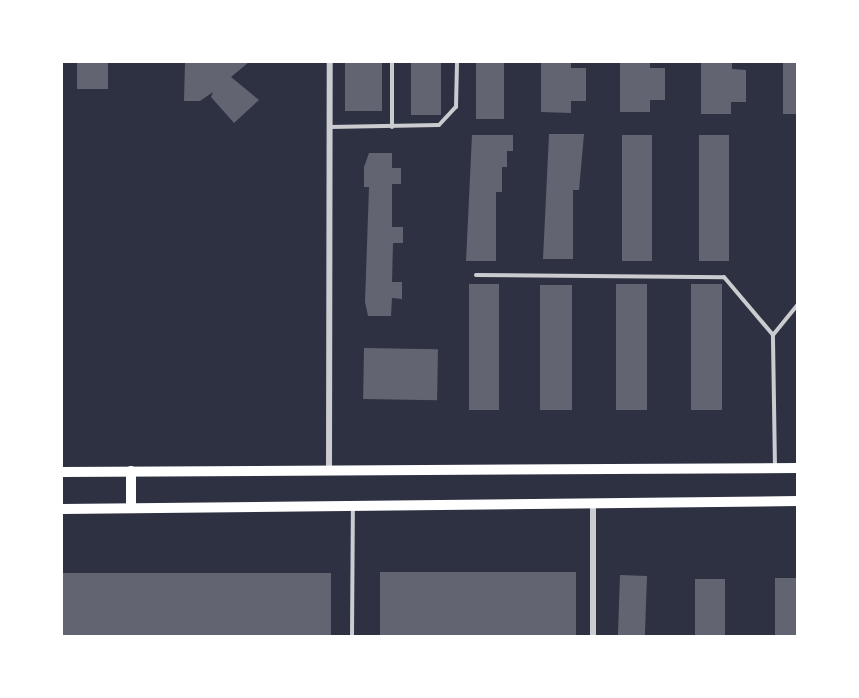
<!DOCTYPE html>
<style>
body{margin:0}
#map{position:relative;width:859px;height:698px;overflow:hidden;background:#2d3142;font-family:Karla,sans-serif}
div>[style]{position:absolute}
.building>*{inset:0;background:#626471;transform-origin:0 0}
.service>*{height:4px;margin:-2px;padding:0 2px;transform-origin:2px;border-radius:2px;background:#caccd0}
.minor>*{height:6px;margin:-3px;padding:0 3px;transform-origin:3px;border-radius:3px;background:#caccd0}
.secondary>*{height:10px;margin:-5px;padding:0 5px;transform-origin:5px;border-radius:5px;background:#fff}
span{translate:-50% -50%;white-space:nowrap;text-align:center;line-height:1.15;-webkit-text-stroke:6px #fff;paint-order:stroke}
.frame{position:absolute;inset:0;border:63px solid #fff;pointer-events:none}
</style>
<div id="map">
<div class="building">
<i style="left:77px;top:62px;width:31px;height:27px"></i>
<i style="clip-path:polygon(185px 62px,249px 62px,231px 77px,259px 100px,234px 123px,211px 97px,213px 92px,200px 101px,184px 101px)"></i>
<i style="left:345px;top:62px;width:37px;height:49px"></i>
<i style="left:411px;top:62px;width:30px;height:53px"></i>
<i style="left:476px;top:62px;width:28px;height:57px"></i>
<i style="clip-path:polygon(541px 62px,571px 62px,571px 68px,586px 68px,586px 101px,571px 101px,571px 113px,541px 112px)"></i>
<i style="clip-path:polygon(620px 62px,650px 62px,650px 68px,665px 68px,665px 100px,650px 100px,650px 112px,620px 112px)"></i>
<i style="clip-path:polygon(701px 62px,732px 62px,732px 69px,746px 70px,746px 102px,731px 102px,731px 114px,701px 114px)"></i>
<i style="left:783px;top:62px;width:15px;height:52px"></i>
<i style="clip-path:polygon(549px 134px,584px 134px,579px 190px,573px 190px,573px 259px,543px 259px)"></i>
<i style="clip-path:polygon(472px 135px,513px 135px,513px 151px,507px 151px,507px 167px,502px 167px,502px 192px,496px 192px,496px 261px,466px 261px)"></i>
<i style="left:622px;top:135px;width:30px;height:126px"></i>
<i style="left:699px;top:135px;width:30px;height:126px"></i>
<i style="clip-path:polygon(369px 153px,392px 153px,392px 168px,401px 168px,401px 184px,392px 184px,392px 227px,403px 227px,403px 243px,393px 243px,392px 282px,402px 282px,402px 299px,392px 298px,391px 316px,368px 316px,365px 302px,369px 187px,364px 187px,364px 167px)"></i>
<i style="left:469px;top:284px;width:30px;height:126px"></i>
<i style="left:616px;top:284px;width:31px;height:126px"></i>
<i style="left:691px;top:284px;width:31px;height:126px"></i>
<i style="left:572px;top:285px;width:125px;height:32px;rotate:90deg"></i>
<i style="left:364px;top:348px;width:74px;height:51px;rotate:1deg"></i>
<i style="left:380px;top:572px;width:196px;height:64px"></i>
<i style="left:62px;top:573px;width:269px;height:63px"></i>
<i style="left:620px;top:575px;width:27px;height:61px;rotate:2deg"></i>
<i style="left:775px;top:578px;width:23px;height:58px"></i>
<i style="left:695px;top:579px;width:30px;height:57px"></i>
</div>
<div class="service">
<i style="left:330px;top:127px;width:109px;rotate:-1.1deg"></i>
<i style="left:439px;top:125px;width:25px;rotate:-47deg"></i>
<i style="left:456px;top:107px;width:45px;rotate:-88.7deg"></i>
<i style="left:392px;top:127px;width:65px;rotate:-90deg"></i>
<i style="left:476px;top:275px;width:248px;rotate:0.5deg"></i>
<i style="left:724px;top:277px;width:76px;rotate:49.8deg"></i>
<i style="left:775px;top:467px;width:132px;rotate:-90.9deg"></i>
<i style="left:773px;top:335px;width:40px;rotate:-51deg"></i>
<i style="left:352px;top:636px;width:129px;rotate:-89.6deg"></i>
</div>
<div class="minor">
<i style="left:329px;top:470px;width:408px;rotate:-89.9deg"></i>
<i style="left:593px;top:636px;width:133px;rotate:-90deg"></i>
</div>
<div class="secondary">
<i style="left:131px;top:471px;width:37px;rotate:90deg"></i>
<i style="left:62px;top:472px;width:736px;rotate:-0.31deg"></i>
<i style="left:62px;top:509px;width:736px;rotate:-0.62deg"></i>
</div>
<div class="frame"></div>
</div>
